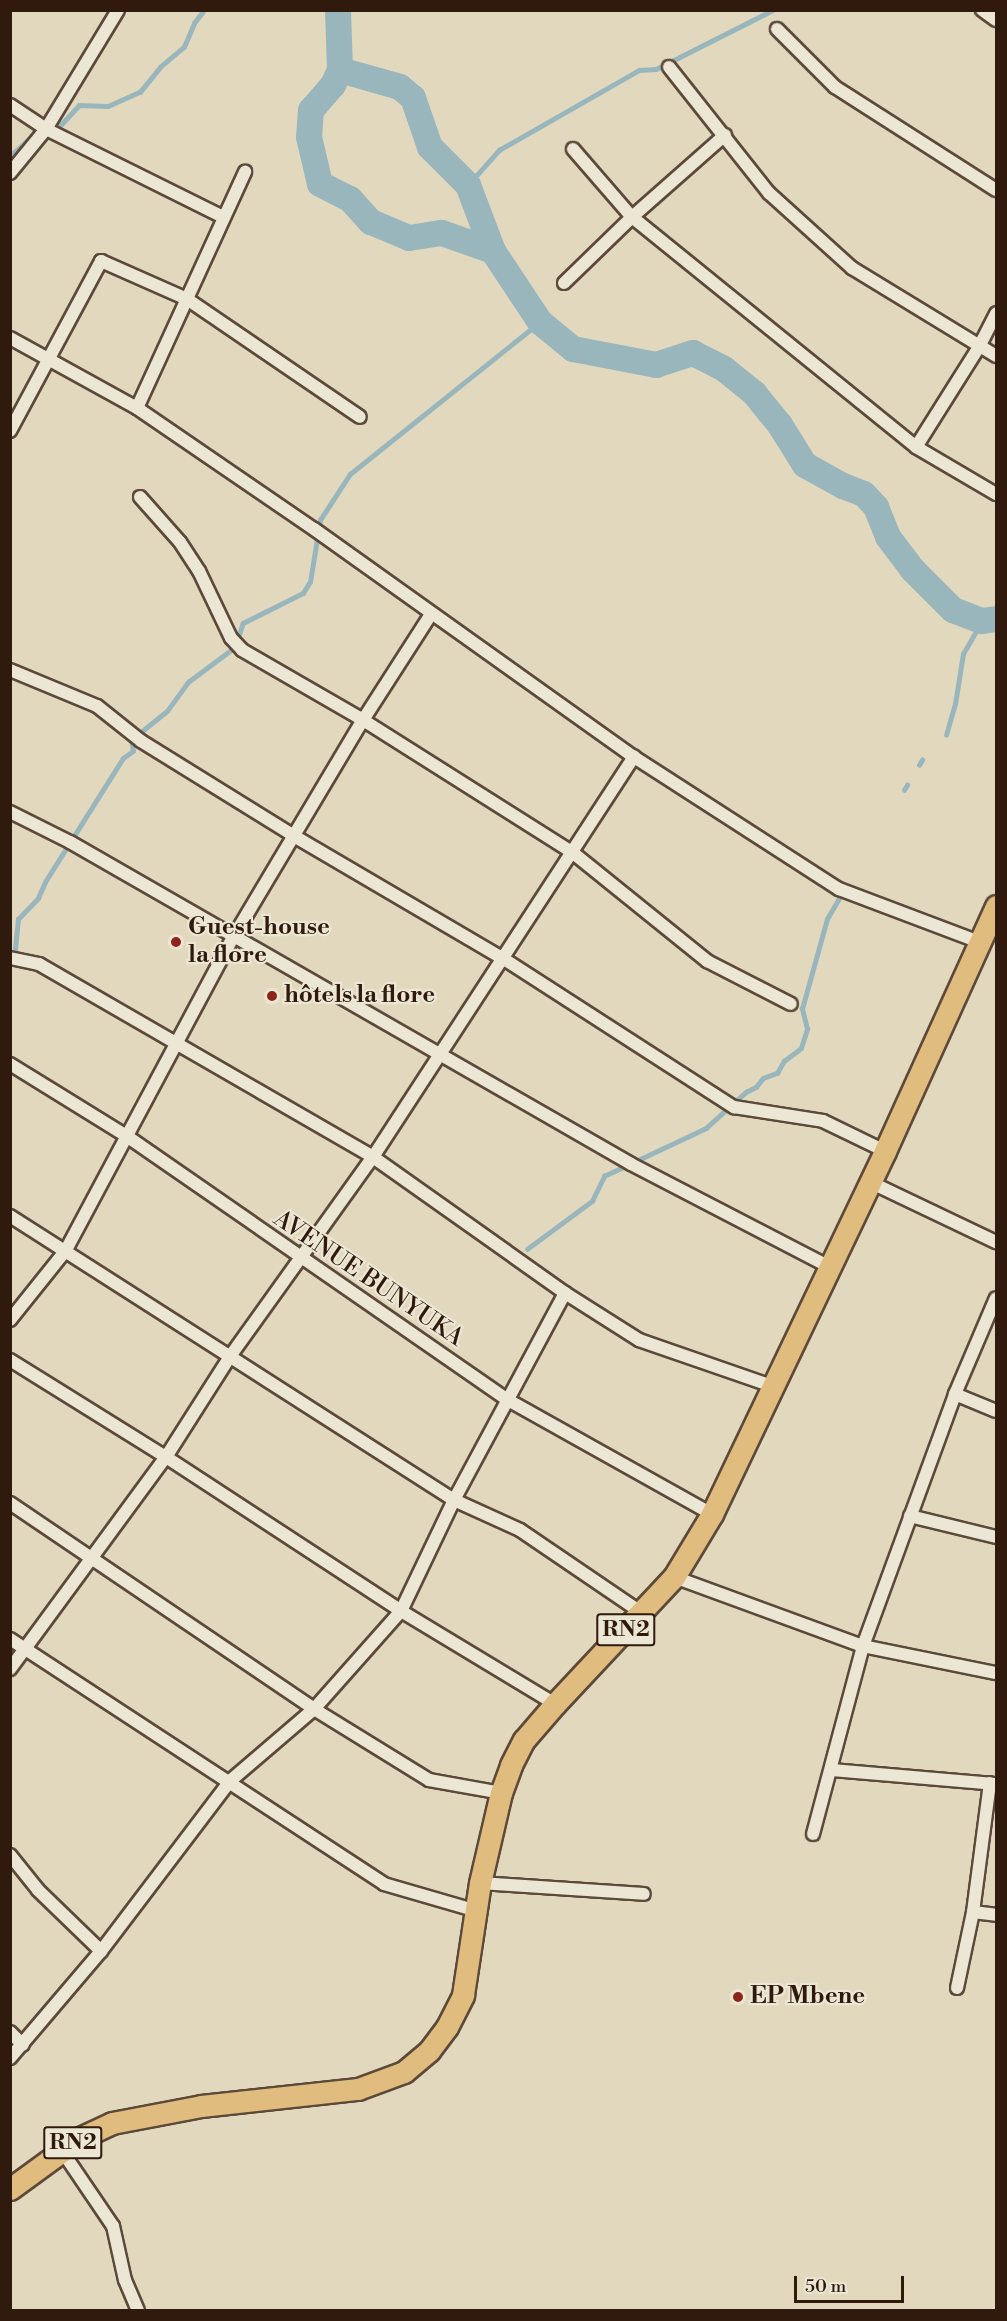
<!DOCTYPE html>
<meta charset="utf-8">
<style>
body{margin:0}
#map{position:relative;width:1007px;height:2321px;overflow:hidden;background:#e1d8be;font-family:"Libre Bodoni",serif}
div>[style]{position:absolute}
.stream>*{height:4.5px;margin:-2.25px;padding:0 2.25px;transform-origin:2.25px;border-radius:2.25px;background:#9ab6bd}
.river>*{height:26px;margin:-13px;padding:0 13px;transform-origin:13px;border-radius:13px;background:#9ab6bd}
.roads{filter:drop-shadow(2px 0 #5c4939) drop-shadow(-2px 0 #5c4939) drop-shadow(0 2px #5c4939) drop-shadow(0 -2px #5c4939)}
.minor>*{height:12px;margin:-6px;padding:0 6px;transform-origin:6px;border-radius:6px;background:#ece6d5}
.trunk>*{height:21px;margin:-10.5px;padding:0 10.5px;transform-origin:10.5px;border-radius:10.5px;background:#e0bc7f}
.dots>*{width:16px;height:16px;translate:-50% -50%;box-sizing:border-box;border:3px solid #ece6d5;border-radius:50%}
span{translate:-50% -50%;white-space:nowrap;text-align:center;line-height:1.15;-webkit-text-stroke:4.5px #ece6d5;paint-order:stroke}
.shield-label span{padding:2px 4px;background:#ece6d5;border:2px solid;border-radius:4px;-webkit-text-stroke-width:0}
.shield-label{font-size:22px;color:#30190d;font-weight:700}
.poi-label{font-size:24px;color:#30190d;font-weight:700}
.left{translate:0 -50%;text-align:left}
.street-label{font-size:24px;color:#30190d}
.frame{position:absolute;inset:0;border:12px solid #30190d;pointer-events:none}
.scale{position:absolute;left:794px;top:2276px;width:110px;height:27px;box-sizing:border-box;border:3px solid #30190d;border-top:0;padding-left:8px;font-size:18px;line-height:21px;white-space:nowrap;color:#30190d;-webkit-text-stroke:4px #ece6d5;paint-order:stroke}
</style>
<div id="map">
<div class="stream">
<i style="left:55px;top:131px;width:35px;rotate:-47deg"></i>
<i style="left:79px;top:105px;width:29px;rotate:2deg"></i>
<i style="left:108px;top:106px;width:35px;rotate:-24deg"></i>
<i style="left:140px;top:92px;width:32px;rotate:-51deg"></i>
<i style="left:160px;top:67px;width:31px;rotate:-40deg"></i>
<i style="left:184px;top:47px;width:26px;rotate:-67deg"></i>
<i style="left:194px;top:23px;width:16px;rotate:-52deg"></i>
<i style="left:10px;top:156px;width:30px;rotate:-42deg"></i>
<i style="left:32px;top:136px;width:7px"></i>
<i style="left:468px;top:185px;width:47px;rotate:-48.5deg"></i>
<i style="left:499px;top:150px;width:161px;rotate:-29.7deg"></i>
<i style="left:639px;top:70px;width:17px;rotate:-3deg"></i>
<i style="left:656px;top:69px;width:131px;rotate:-26.8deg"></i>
<i style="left:946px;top:735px;width:32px;rotate:-74deg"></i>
<i style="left:955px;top:704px;width:51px;rotate:-80.9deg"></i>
<i style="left:963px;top:654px;width:38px;rotate:-60deg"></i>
<i style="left:919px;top:765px;width:6px;rotate:-59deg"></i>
<i style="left:904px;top:790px;width:6px;rotate:-59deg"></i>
<i style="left:10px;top:965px;width:7px;rotate:-56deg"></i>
<i style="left:14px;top:959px;width:40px;rotate:-84.3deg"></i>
<i style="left:18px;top:919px;width:29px;rotate:-46deg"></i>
<i style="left:38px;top:898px;width:17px;rotate:-66deg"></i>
<i style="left:45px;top:882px;width:146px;rotate:-57.8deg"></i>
<i style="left:123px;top:758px;width:12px;rotate:-35deg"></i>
<i style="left:133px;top:751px;width:11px;rotate:-100deg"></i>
<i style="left:131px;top:740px;width:46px;rotate:-38.9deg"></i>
<i style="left:167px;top:711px;width:36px;rotate:-54deg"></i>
<i style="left:188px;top:682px;width:59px;rotate:-36.7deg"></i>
<i style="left:235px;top:647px;width:25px;rotate:-72deg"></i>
<i style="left:243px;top:623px;width:67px;rotate:-26.6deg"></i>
<i style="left:303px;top:593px;width:13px;rotate:-58deg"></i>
<i style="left:310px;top:582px;width:63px;rotate:-80.8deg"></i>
<i style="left:320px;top:520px;width:55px;rotate:-56.9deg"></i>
<i style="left:350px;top:474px;width:243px;rotate:-38.7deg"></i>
<i style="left:527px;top:1249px;width:81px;rotate:-36.4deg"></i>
<i style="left:592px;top:1201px;width:28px;rotate:-64deg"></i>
<i style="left:604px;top:1176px;width:113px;rotate:-25.2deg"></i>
<i style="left:706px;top:1128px;width:54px;rotate:-42deg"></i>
<i style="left:746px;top:1092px;width:11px;rotate:-27deg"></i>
<i style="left:756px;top:1087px;width:11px;rotate:-52deg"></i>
<i style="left:763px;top:1078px;width:15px;rotate:-20deg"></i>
<i style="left:777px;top:1073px;width:14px;rotate:-60deg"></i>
<i style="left:784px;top:1061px;width:21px;rotate:-37deg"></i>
<i style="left:801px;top:1048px;width:20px;rotate:-72deg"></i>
<i style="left:807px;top:1029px;width:21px;rotate:-104deg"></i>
<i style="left:802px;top:1009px;width:93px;rotate:-74.5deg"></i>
<i style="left:827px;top:919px;width:24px;rotate:-60deg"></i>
</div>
<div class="river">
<i style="left:338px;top:10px;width:60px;rotate:88.1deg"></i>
<i style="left:340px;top:70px;width:17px;rotate:115deg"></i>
<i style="left:333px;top:85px;width:33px;rotate:131deg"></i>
<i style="left:311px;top:110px;width:27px;rotate:94deg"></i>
<i style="left:309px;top:137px;width:48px;rotate:76.8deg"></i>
<i style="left:320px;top:184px;width:34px;rotate:27deg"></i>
<i style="left:350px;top:199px;width:31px;rotate:48deg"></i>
<i style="left:371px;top:222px;width:41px;rotate:22.8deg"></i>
<i style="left:409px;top:238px;width:33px;rotate:-9deg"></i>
<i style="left:442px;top:233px;width:54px;rotate:19.4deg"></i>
<i style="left:493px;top:251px;width:85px;rotate:56.5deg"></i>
<i style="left:540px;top:322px;width:43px;rotate:39.3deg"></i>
<i style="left:573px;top:349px;width:85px;rotate:10.9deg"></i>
<i style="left:656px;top:365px;width:39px;rotate:-18deg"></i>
<i style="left:693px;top:353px;width:34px;rotate:27deg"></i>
<i style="left:723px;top:368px;width:40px;rotate:39deg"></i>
<i style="left:754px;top:393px;width:41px;rotate:50.9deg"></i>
<i style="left:780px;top:425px;width:47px;rotate:58deg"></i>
<i style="left:805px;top:465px;width:43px;rotate:28.9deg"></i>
<i style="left:843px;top:486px;width:22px;rotate:21deg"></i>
<i style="left:864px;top:494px;width:18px;rotate:47deg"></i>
<i style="left:876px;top:507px;width:32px;rotate:68deg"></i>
<i style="left:888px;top:537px;width:40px;rotate:53deg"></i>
<i style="left:912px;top:569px;width:58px;rotate:45deg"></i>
<i style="left:953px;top:610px;width:31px;rotate:21deg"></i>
<i style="left:982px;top:621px;width:14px;rotate:-8deg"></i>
<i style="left:340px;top:70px;width:62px;rotate:15.8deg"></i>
<i style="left:400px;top:87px;width:17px;rotate:40deg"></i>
<i style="left:413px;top:98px;width:52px;rotate:70.9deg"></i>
<i style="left:430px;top:147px;width:54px;rotate:45deg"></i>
<i style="left:468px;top:185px;width:71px;rotate:69.3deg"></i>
</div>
<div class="roads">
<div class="minor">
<i style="left:982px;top:10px;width:17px;rotate:36deg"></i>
<i style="left:777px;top:29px;width:82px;rotate:45deg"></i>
<i style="left:835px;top:87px;width:191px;rotate:32.6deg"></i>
<i style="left:669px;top:67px;width:161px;rotate:51.6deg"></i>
<i style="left:769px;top:193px;width:112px;rotate:42.1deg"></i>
<i style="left:852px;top:268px;width:169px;rotate:31.4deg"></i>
<i style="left:10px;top:105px;width:43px;rotate:33.7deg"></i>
<i style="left:46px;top:129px;width:198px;rotate:26.4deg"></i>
<i style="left:573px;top:149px;width:90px;rotate:49.1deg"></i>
<i style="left:632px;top:217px;width:365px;rotate:39deg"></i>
<i style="left:916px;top:447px;width:93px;rotate:30.4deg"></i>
<i style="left:10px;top:173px;width:57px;rotate:-50.7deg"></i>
<i style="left:46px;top:129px;width:139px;rotate:-58.8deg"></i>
<i style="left:564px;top:283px;width:95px;rotate:-44.1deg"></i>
<i style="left:632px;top:217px;width:124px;rotate:-41.4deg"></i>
<i style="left:10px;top:338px;width:145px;rotate:28.9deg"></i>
<i style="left:137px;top:408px;width:214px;rotate:34.4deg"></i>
<i style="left:314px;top:529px;width:393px;rotate:35.5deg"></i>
<i style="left:634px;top:757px;width:244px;rotate:32.8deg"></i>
<i style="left:839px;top:889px;width:150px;rotate:20.7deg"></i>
<i style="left:137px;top:408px;width:260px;rotate:-65.4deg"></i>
<i style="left:10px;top:431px;width:193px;rotate:-61.8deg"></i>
<i style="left:101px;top:261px;width:94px;rotate:23.8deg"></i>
<i style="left:187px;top:299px;width:209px;rotate:34.3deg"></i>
<i style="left:916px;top:447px;width:118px;rotate:-57.8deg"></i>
<i style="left:979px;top:347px;width:38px;rotate:-63deg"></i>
<i style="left:140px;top:497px;width:60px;rotate:48.4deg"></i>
<i style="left:180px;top:542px;width:35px;rotate:57deg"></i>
<i style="left:199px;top:571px;width:74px;rotate:64.5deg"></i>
<i style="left:231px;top:638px;width:16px;rotate:47deg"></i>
<i style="left:242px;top:650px;width:140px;rotate:30deg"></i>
<i style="left:363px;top:720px;width:247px;rotate:32.3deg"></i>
<i style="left:572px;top:852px;width:174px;rotate:38.9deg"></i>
<i style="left:707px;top:961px;width:94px;rotate:27.1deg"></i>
<i style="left:10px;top:670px;width:94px;rotate:22.5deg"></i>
<i style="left:97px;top:706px;width:56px;rotate:38.5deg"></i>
<i style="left:141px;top:741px;width:180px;rotate:31.8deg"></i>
<i style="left:294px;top:836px;width:243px;rotate:30.4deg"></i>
<i style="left:504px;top:959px;width:274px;rotate:32.8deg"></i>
<i style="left:734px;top:1107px;width:90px;rotate:8.9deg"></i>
<i style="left:823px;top:1121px;width:69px;rotate:25.8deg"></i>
<i style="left:10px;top:812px;width:67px;rotate:26.6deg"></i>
<i style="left:70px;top:842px;width:647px;rotate:29.85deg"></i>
<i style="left:631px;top:1164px;width:224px;rotate:27.4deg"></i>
<i style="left:10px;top:958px;width:30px;rotate:12deg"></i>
<i style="left:39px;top:964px;width:386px;rotate:30deg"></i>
<i style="left:373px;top:1157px;width:235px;rotate:35.3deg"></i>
<i style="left:565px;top:1293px;width:88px;rotate:32.4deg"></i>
<i style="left:639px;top:1340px;width:141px;rotate:19.1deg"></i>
<i style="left:10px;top:1064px;width:139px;rotate:31.7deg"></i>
<i style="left:128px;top:1137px;width:462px;rotate:34.7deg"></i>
<i style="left:508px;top:1400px;width:234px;rotate:29.2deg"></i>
<i style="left:870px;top:1182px;width:140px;rotate:25.5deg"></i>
<i style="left:10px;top:1216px;width:527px;rotate:32.6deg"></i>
<i style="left:454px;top:1500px;width:72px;rotate:24.4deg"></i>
<i style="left:520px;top:1530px;width:148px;rotate:34.2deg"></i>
<i style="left:10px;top:1320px;width:90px;rotate:-51.3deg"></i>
<i style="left:66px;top:1250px;width:356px;rotate:-61.9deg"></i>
<i style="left:234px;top:936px;width:252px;rotate:-59.2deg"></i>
<i style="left:363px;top:720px;width:126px;rotate:-57.3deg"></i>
<i style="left:10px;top:1360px;width:184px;rotate:31.9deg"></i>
<i style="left:166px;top:1457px;width:281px;rotate:33.2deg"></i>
<i style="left:401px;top:1611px;width:180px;rotate:31.1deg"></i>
<i style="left:955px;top:1394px;width:44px;rotate:22.5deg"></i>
<i style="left:10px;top:1503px;width:367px;rotate:34.1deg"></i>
<i style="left:314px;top:1709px;width:135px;rotate:31.7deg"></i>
<i style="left:429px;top:1780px;width:73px;rotate:10.2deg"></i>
<i style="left:910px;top:1516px;width:89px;rotate:13.7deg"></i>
<i style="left:674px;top:1577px;width:201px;rotate:20.1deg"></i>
<i style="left:863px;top:1646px;width:136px;rotate:11.5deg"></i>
<i style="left:10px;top:1639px;width:447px;rotate:33.2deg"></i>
<i style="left:384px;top:1884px;width:97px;rotate:16.2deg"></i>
<i style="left:10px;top:1669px;width:263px;rotate:-53.7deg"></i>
<i style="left:166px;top:1457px;width:121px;rotate:-57.5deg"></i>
<i style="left:231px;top:1355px;width:244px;rotate:-54.4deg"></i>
<i style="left:373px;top:1157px;width:478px;rotate:-56.9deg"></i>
<i style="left:832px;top:1770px;width:165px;rotate:4.9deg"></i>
<i style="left:813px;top:1834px;width:195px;rotate:-75.1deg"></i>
<i style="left:863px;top:1646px;width:268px;rotate:-69.9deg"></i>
<i style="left:955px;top:1394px;width:104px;rotate:-66.9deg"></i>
<i style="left:10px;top:1855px;width:45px;rotate:51.3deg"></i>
<i style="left:38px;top:1890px;width:88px;rotate:44.1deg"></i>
<i style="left:480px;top:1883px;width:164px;rotate:3.8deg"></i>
<i style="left:973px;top:1912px;width:23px;rotate:7deg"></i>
<i style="left:957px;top:1988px;width:78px;rotate:-78.1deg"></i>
<i style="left:973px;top:1912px;width:130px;rotate:-82.5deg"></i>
<i style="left:10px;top:2032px;width:18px;rotate:45deg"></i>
<i style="left:10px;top:2058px;width:140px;rotate:-49.6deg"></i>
<i style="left:101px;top:1951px;width:213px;rotate:-52.8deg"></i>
<i style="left:230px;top:1781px;width:111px;rotate:-40.6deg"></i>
<i style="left:314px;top:1709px;width:131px;rotate:-48.4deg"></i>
<i style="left:401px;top:1611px;width:123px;rotate:-64.5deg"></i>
<i style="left:454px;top:1500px;width:235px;rotate:-61.8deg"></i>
<i style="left:62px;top:2151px;width:91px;rotate:55.8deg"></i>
<i style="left:113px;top:2226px;width:55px;rotate:77.5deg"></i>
<i style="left:125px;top:2280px;width:33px;rotate:67deg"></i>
</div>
<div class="trunk">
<i style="left:10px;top:2189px;width:87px;rotate:-36.1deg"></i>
<i style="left:80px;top:2138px;width:35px;rotate:-25deg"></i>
<i style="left:112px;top:2123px;width:91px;rotate:-10.8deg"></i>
<i style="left:201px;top:2106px;width:158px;rotate:-6.2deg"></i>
<i style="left:358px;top:2089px;width:49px;rotate:-20.3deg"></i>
<i style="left:404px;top:2072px;width:33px;rotate:-40deg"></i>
<i style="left:429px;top:2051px;width:30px;rotate:-53deg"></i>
<i style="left:447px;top:2027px;width:36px;rotate:-63deg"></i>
<i style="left:463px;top:1995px;width:113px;rotate:-81.4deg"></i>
<i style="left:480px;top:1883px;width:92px;rotate:-76.9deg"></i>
<i style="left:501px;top:1793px;width:30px;rotate:-70deg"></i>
<i style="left:511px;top:1765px;width:28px;rotate:-63deg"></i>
<i style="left:524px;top:1740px;width:48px;rotate:-49.3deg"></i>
<i style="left:555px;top:1704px;width:174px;rotate:-46.9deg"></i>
<i style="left:674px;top:1577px;width:74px;rotate:-58.9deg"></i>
<i style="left:712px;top:1514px;width:402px;rotate:-64.5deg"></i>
<i style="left:885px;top:1151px;width:269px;rotate:-65.6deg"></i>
</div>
</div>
<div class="dots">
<i style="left:176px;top:942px;background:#8f2418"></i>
<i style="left:272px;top:996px;background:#8f2418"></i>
<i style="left:738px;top:1997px;background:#8f2418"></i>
</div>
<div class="shield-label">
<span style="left:626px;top:1630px">RN2</span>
<span style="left:73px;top:2143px">RN2</span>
</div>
<div class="poi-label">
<span class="left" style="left:188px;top:942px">Guest-house<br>la flore</span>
<span class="left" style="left:284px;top:996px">hôtels la flore</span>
<span class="left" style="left:750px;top:1997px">EP Mbene</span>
</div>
<div class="street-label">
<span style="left:368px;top:1279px;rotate:34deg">AVENUE BUNYUKA</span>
</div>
<div class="frame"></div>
<div class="scale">50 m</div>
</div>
